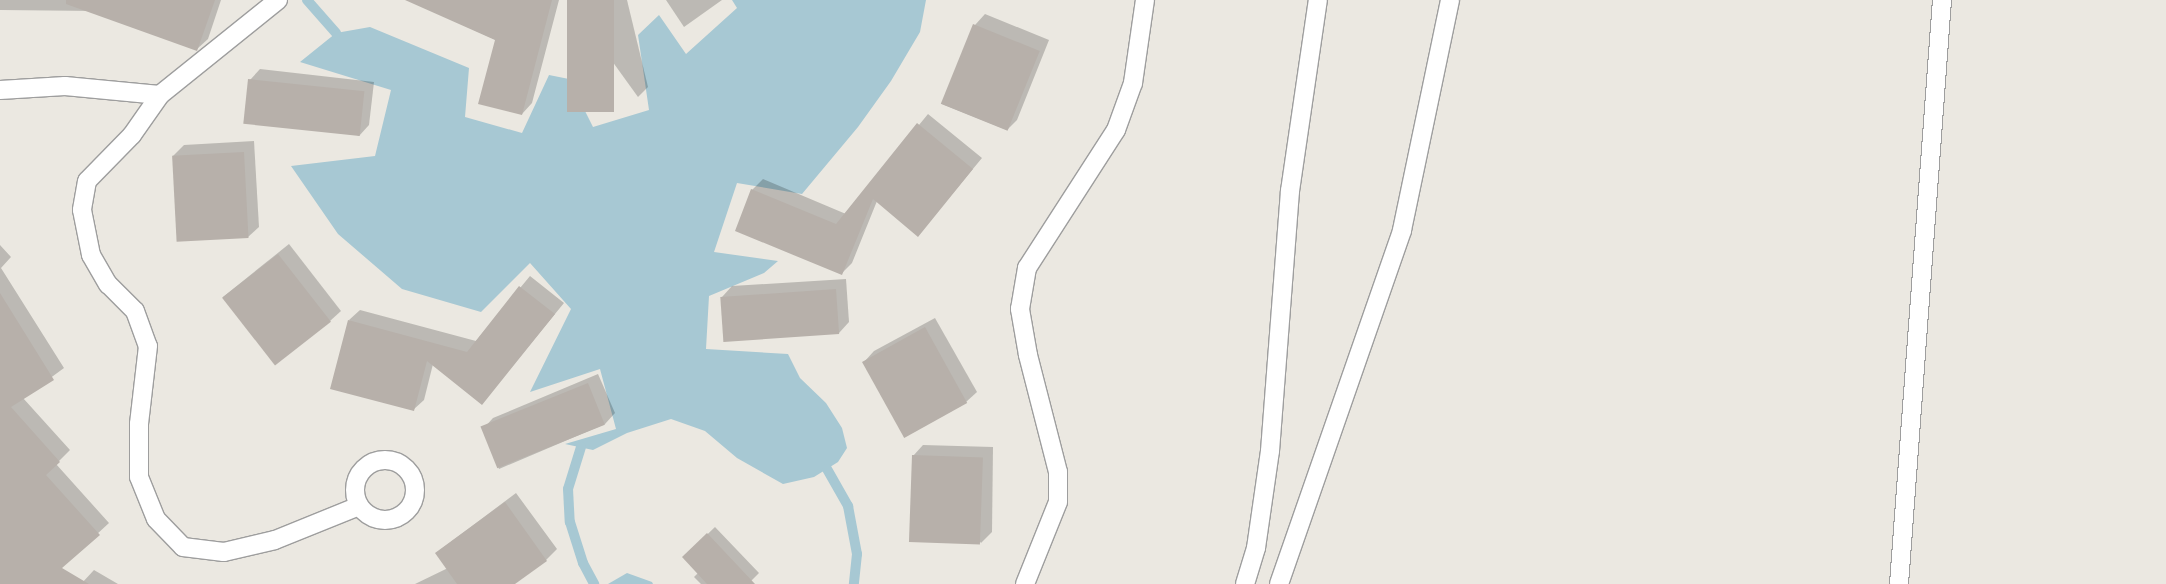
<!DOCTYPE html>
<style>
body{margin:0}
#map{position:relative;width:2166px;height:584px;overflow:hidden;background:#ebe8e1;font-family:"PT Sans",sans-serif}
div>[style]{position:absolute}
.water>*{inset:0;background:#a7c8d3}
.shadow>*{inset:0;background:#0003}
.stream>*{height:10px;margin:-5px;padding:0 5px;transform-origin:5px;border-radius:5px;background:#a7c8d3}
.building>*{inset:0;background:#b7b0aa;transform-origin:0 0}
.roads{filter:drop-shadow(1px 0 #9e9e9e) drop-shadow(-1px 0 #9e9e9e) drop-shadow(0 1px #9e9e9e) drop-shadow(0 -1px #9e9e9e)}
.service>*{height:18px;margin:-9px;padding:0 9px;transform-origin:9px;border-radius:9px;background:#fff}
.service>.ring{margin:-9px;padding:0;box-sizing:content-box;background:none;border:18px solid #fff;border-radius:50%}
span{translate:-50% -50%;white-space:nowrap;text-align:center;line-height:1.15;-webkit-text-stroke:4px #fff;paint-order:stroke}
</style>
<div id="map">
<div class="water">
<i style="clip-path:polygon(732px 0,926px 0,920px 32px,891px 81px,858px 127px,802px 194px,737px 183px,714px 252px,778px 261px,764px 273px,709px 296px,706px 349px,788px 354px,800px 378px,826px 403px,842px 428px,847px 448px,838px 462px,814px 477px,783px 484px,737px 458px,705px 431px,671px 419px,627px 433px,593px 450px,565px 444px,616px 429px,600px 369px,530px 392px,571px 309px,530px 263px,481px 312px,402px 289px,338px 234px,291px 166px,375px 156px,391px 90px,300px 62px,336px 33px,370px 27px,469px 68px,465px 117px,522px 133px,549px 75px,569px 79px,593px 127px,649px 110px,638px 35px,659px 15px,686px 54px,737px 8px)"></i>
<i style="clip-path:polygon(627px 573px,652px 582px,653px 584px,608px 584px)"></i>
</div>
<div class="shadow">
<i style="clip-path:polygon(0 0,107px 0,96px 11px,0 10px)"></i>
<i style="clip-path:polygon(124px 0,221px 0,208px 39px,197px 49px)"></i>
<i style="clip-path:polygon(408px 0,559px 0,532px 103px,522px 114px,496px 40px)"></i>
<i style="clip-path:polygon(568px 0,627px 0,648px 87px,638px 97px)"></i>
<i style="clip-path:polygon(666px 0,722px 0,684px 27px)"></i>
<i style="clip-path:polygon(985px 14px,1049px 40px,1017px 120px,1007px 130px,942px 104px,975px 25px)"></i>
<i style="clip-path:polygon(260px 69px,374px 82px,369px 125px,359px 136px,250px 80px)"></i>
<i style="clip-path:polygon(928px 114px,982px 158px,918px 235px,877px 201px,852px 263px,842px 273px,752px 190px,763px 179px,846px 214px)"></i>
<i style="clip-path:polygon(254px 141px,259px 227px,248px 237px,173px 156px,184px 145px)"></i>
<i style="clip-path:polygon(289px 244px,341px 311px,330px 321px,223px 297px)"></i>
<i style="clip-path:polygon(0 245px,11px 257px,1px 268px,64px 368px,23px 398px,70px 450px,56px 464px,109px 523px,43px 584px,0 584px)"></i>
<i style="clip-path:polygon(530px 276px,564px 303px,482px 403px,433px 364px,424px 400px,413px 410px,349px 320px,360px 310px,476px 341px)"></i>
<i style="clip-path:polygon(846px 279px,849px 322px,839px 333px,722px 297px,732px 286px)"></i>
<i style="clip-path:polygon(935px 318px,977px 392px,966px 402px,864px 362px,874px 351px)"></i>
<i style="clip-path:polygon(598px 374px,615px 413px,605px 424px,499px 469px,483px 429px,493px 418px)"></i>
<i style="clip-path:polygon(923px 445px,993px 447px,992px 532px,981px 543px,913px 456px)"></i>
<i style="clip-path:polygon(516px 493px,557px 549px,546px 560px,513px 584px,415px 584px,448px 568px,436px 553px)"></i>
<i style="clip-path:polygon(715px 527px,759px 573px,748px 584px,701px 584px,694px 577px,698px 573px,684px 557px)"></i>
<i style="clip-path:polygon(94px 570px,118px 584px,81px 584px)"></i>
</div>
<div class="stream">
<i style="left:307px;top:0;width:44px;rotate:48.7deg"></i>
<i style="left:581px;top:447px;width:44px;rotate:107.2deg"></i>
<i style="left:568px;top:489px;width:33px;rotate:87deg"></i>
<i style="left:570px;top:522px;width:43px;rotate:72.4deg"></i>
<i style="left:583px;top:563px;width:24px;rotate:62deg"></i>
<i style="left:827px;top:469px;width:43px;rotate:60.4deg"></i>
<i style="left:848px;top:506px;width:49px;rotate:79.4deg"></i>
<i style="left:857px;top:554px;width:30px;rotate:96deg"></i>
</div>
<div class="building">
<i style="clip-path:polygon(66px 0,215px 0,197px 51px,66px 4px)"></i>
<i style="clip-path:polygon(405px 0,552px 0,522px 115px,478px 104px,495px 40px)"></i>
<i style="left:567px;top:0;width:47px;height:112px"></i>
<i style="left:973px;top:24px;width:72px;height:86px;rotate:22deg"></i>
<i style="left:248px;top:79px;width:117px;height:45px;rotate:6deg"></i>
<i style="clip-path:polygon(917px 123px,973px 169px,918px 237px,873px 199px,842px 275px,735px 231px,751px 189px,836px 224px)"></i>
<i style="left:244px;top:152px;width:86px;height:72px;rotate:87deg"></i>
<i style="left:278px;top:254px;width:86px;height:71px;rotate:52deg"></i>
<i style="clip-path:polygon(519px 286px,555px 314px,482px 405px,427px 361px,414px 411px,330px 389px,348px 320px,467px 352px)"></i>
<i style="left:836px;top:289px;width:45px;height:116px;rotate:86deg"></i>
<i style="clip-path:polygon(0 293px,54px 380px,11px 407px,60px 462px,46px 475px,100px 535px,62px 568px,89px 584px,0 584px)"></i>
<i style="left:925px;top:327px;width:87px;height:72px;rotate:61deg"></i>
<i style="left:588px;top:383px;width:45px;height:116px;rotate:68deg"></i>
<i style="left:912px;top:455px;width:71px;height:87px;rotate:2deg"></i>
<i style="clip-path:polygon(505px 502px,547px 561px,515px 584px,457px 584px,435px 553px)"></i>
<i style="clip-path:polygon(707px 533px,755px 584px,707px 584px,682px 557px)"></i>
</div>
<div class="roads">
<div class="service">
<i style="left:278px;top:0;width:151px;rotate:141.2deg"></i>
<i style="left:160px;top:95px;width:49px;rotate:125deg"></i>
<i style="left:132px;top:135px;width:64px;rotate:134.4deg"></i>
<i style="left:87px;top:181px;width:29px;rotate:100deg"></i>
<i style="left:82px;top:210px;width:46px;rotate:78.7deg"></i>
<i style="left:91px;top:255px;width:34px;rotate:60deg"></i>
<i style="left:108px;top:284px;width:38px;rotate:45deg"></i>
<i style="left:135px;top:311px;width:37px;rotate:70deg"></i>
<i style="left:148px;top:346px;width:79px;rotate:96.6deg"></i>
<i style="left:139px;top:424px;width:53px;rotate:90deg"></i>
<i style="left:139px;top:477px;width:45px;rotate:68deg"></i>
<i style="left:156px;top:519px;width:39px;rotate:46deg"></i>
<i style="left:183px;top:547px;width:41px;rotate:7deg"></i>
<i style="left:224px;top:552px;width:52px;rotate:-13.2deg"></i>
<i style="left:275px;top:540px;width:91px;rotate:-22deg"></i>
<i style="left:0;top:90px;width:65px;rotate:-3.5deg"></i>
<i style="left:65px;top:86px;width:95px;rotate:5.4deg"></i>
<i class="ring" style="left:355px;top:460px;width:42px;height:42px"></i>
<i style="left:1025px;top:584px;width:88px;rotate:-68.1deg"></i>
<i style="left:1058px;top:502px;width:30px;rotate:-90deg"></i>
<i style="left:1058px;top:472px;width:121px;rotate:-104.4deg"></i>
<i style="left:1028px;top:355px;width:47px;rotate:-99.9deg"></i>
<i style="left:1020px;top:309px;width:42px;rotate:-80.3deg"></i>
<i style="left:1027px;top:268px;width:164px;rotate:-57.2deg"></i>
<i style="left:1116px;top:130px;width:50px;rotate:-70.1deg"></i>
<i style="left:1133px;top:83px;width:84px;rotate:-81.8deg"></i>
<i style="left:1245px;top:584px;width:38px;rotate:-73deg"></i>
<i style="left:1256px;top:548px;width:98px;rotate:-81.8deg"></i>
<i style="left:1270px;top:451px;width:261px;rotate:-85.6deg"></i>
<i style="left:1290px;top:191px;width:193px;rotate:-81.7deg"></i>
<i style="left:1279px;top:584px;width:375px;rotate:-70.8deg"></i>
<i style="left:1402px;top:230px;width:235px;rotate:-78.2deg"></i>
<i style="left:1899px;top:584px;width:586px;rotate:-85.79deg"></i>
</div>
</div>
</div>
